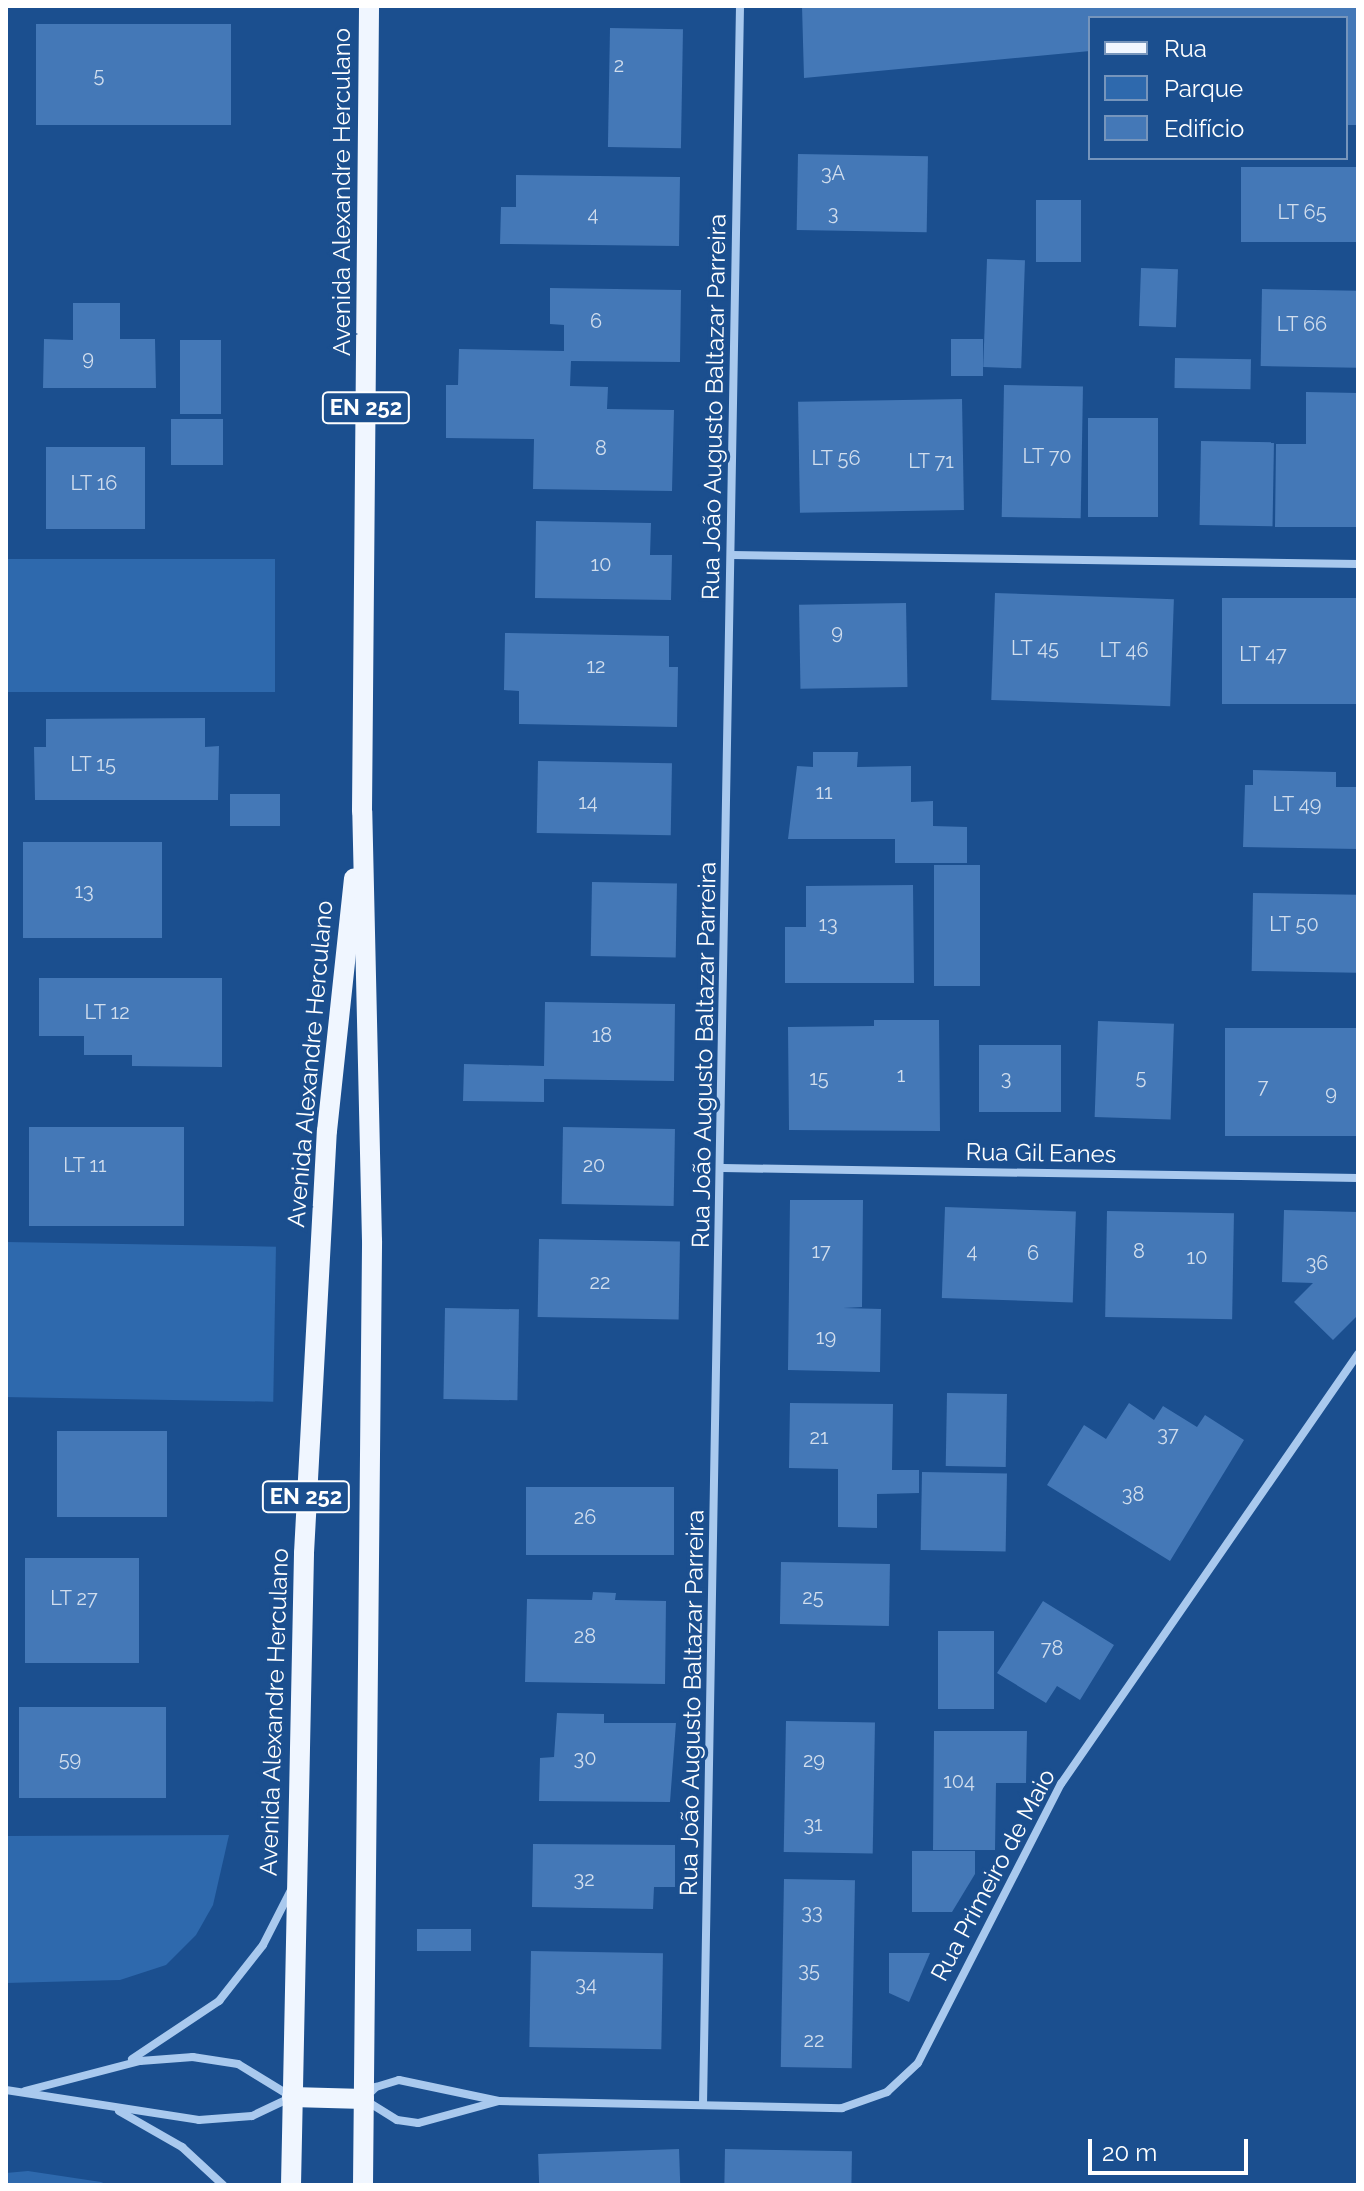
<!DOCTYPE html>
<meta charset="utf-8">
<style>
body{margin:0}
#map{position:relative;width:1364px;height:2191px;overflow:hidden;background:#1b4f8f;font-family:Raleway,sans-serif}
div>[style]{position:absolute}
.green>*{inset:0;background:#2e69ad;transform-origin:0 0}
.building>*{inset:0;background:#4478b7;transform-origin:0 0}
.minor>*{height:8px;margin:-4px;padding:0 4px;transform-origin:4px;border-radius:4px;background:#a9c9ee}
.primary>*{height:20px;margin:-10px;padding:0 10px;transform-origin:10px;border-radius:10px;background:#f0f6ff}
span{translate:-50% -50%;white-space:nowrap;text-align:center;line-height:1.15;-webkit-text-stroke:7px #1b4f8f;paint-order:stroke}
.number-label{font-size:20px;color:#d0dded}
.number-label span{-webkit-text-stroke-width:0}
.shield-label span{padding:2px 6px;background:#1b4f8f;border:2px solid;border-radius:6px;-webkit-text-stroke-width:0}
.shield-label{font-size:22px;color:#fff;font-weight:700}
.street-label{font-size:24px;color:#fff}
.frame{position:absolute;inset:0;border:8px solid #fff;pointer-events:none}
.legend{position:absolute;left:1088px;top:16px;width:260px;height:144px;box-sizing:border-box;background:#1b4f8f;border:2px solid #7695bc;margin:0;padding:10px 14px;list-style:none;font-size:24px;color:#fff}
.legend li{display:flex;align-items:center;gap:16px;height:40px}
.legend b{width:40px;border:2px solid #7695bc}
.scale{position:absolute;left:1088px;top:2139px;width:160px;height:36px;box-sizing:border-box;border:4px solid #fff;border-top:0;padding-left:10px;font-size:24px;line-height:28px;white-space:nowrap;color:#fff;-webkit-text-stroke:6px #1b4f8f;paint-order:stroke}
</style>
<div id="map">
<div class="green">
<i style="left:6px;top:559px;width:269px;height:133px"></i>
<i style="left:6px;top:1242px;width:270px;height:155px;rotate:1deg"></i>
<i style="clip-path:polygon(229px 1835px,213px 1905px,196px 1935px,166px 1965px,120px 1980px,6px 1983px,6px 1836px)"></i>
<i style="clip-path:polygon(28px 2171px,101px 2182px,108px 2185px,6px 2185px,6px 2173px)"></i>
</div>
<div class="building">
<i style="clip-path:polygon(802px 6px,1358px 6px,1358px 125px,1346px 125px,1346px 18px,1090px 18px,1090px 51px,804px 78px)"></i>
<i style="left:231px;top:24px;width:101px;height:195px;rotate:90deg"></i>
<i style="left:610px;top:28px;width:73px;height:119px;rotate:1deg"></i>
<i style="left:798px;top:154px;width:130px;height:76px;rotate:1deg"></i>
<i style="left:1358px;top:167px;width:75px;height:117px;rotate:90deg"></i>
<i style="clip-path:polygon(516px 175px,680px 177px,679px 246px,500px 244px,501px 207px,516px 207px)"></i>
<i style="left:1036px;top:200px;width:45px;height:62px"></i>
<i style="left:987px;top:259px;width:38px;height:108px;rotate:2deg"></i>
<i style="left:1141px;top:268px;width:37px;height:58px;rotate:2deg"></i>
<i style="clip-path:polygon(550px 288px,681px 290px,680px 362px,571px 361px,570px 386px,608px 387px,607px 409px,674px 410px,672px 491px,533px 489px,534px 439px,446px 438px,446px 385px,458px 385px,459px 349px,564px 351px,564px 325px,550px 324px)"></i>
<i style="left:1262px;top:289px;width:96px;height:77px;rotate:1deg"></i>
<i style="clip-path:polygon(73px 303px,120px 303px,120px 339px,155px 339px,156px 388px,43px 388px,44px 339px,73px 340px)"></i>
<i style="left:951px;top:339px;width:32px;height:37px"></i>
<i style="left:221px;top:340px;width:74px;height:41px;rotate:90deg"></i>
<i style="left:1175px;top:358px;width:76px;height:30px;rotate:1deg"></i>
<i style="left:1004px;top:385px;width:79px;height:132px;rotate:1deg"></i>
<i style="clip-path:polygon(1306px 392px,1358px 393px,1358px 527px,1275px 527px,1276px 444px,1306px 444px)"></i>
<i style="left:962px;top:399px;width:111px;height:164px;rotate:89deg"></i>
<i style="left:1088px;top:418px;width:70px;height:99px"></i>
<i style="left:171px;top:419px;width:52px;height:46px"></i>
<i style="left:1201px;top:441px;width:73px;height:84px;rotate:1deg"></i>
<i style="left:46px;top:447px;width:99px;height:82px"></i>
<i style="clip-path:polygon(536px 521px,651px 523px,650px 555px,672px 555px,671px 600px,535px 598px)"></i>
<i style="left:995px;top:593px;width:179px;height:107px;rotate:2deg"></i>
<i style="left:1222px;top:598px;width:136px;height:106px"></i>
<i style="left:906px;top:603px;width:84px;height:107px;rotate:89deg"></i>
<i style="clip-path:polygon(505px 633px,669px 636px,669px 667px,678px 667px,677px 727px,519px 724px,519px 691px,504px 690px)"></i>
<i style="clip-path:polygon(205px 718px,205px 747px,219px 746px,218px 800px,35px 800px,34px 747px,46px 747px,46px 719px)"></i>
<i style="clip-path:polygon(813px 752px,858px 752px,857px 767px,911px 766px,911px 802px,933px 801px,933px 826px,967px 827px,967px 863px,895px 863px,895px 839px,788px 839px,797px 766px,813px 767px)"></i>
<i style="left:538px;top:761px;width:134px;height:72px;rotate:1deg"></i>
<i style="clip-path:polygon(1253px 770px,1336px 772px,1336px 787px,1358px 787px,1358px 849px,1243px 847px,1245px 785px,1253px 785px)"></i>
<i style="left:280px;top:794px;width:32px;height:50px;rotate:90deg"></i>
<i style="left:162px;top:842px;width:96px;height:139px;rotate:90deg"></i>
<i style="left:980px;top:865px;width:121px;height:46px;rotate:90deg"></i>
<i style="left:592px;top:882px;width:85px;height:74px;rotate:1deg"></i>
<i style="clip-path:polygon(913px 885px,914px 983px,785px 983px,785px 927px,806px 927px,806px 886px)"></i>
<i style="left:1253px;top:893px;width:105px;height:78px;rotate:1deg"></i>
<i style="clip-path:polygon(39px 978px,222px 978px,222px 1067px,132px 1066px,132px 1055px,84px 1055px,84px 1036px,39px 1036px)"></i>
<i style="clip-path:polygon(545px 1002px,675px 1004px,674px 1081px,544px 1079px,544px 1102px,463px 1101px,464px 1064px,544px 1066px)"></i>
<i style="clip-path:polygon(874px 1020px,939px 1020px,940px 1131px,789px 1130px,788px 1027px,874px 1026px)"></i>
<i style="left:1098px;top:1021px;width:76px;height:96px;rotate:2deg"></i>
<i style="left:1225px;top:1028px;width:133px;height:108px"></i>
<i style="left:979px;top:1045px;width:82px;height:67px"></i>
<i style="left:184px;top:1127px;width:99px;height:155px;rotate:90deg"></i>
<i style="left:563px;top:1127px;width:112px;height:77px;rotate:1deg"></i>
<i style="clip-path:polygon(790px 1200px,863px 1200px,862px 1307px,843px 1308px,881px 1309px,880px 1372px,788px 1370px)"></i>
<i style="left:945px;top:1207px;width:131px;height:91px;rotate:2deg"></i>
<i style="clip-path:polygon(1284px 1210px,1358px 1212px,1358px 1315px,1333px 1340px,1294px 1302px,1313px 1283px,1282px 1282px)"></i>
<i style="left:1107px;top:1211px;width:127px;height:106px;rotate:1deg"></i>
<i style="left:539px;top:1239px;width:141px;height:78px;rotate:1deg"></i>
<i style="left:445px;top:1308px;width:74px;height:91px;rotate:1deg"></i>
<i style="left:947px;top:1393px;width:60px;height:73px;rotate:1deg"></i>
<i style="clip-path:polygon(790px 1403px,893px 1404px,892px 1470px,919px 1470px,919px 1493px,877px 1494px,877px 1528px,838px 1527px,838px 1469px,789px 1468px)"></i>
<i style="clip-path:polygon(1129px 1403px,1154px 1420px,1163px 1406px,1197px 1427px,1205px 1415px,1244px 1440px,1170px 1561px,1047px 1485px,1084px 1425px,1106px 1439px)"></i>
<i style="left:57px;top:1431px;width:110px;height:86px"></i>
<i style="left:922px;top:1472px;width:85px;height:78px;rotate:1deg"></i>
<i style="left:526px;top:1487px;width:148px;height:68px"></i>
<i style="left:25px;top:1558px;width:114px;height:105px"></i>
<i style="left:781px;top:1562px;width:109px;height:62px;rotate:1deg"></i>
<i style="clip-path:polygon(593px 1592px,616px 1593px,615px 1600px,666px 1601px,665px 1684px,525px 1682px,527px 1599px,592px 1600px)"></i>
<i style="clip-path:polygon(1043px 1601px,1114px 1645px,1080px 1700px,1057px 1686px,1046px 1703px,997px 1673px)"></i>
<i style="left:938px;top:1631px;width:56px;height:78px"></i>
<i style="left:19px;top:1707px;width:147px;height:91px"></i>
<i style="clip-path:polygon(557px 1713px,604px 1714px,604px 1723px,676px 1723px,670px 1802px,539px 1801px,540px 1758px,554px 1757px)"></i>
<i style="left:786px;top:1721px;width:89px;height:131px;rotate:1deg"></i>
<i style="clip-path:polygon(934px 1731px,1027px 1731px,1026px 1783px,996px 1783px,995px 1850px,933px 1850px)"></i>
<i style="clip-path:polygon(533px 1844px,675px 1845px,675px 1887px,654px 1887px,653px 1909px,532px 1907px)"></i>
<i style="clip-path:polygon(912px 1851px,975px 1851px,975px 1874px,952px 1912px,912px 1912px)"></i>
<i style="left:784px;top:1879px;width:71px;height:188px;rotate:1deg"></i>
<i style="left:417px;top:1929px;width:54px;height:22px"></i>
<i style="left:531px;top:1951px;width:132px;height:96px;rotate:1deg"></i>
<i style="clip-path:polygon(889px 1953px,930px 1953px,909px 2002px,889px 1993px)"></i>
<i style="left:679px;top:2149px;width:36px;height:141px;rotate:88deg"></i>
<i style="left:725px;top:2149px;width:127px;height:36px;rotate:1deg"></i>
</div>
<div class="minor">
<i style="left:732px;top:555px;width:626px;rotate:0.82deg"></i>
<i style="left:723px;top:1168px;width:635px;rotate:0.9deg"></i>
<i style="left:132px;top:2059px;width:105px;rotate:-33.7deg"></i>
<i style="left:219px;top:2001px;width:71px;rotate:-51.8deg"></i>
<i style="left:263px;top:1945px;width:62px;rotate:-63deg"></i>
<i style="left:6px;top:2090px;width:195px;rotate:8.8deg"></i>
<i style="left:199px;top:2120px;width:53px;rotate:-4.3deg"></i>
<i style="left:252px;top:2116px;width:44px;rotate:-25.4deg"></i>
<i style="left:292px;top:2097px;width:63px;rotate:-148.6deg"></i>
<i style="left:238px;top:2064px;width:46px;rotate:-171.2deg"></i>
<i style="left:193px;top:2057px;width:53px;rotate:175.7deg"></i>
<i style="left:140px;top:2061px;width:119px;rotate:165.4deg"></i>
<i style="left:499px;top:2101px;width:84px;rotate:164.8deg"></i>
<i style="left:418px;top:2123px;width:21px;rotate:-172deg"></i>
<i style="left:397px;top:2120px;width:39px;rotate:-148deg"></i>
<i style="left:364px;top:2099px;width:17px;rotate:-45deg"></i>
<i style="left:376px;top:2087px;width:24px;rotate:-17deg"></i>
<i style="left:399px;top:2080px;width:102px;rotate:11.9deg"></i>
<i style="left:499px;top:2101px;width:343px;rotate:1.2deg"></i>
<i style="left:842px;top:2108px;width:48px;rotate:-19.6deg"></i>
<i style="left:887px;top:2092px;width:42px;rotate:-43.1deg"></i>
<i style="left:918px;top:2063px;width:314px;rotate:-62.9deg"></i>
<i style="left:1061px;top:1784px;width:523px;rotate:-55.37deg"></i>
<i style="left:703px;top:2105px;width:2099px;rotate:-88.99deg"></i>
<i style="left:119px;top:2111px;width:73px;rotate:29.7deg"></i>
<i style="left:182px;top:2147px;width:56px;rotate:42.8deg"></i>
</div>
<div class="primary">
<i style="left:292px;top:2097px;width:72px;rotate:1.6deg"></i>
<i style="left:291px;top:2185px;width:632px;rotate:-88.82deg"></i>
<i style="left:304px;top:1553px;width:423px;rotate:-86.9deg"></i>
<i style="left:327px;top:1131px;width:254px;rotate:-83.9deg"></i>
<i style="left:363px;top:2185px;width:944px;rotate:-89.45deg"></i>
<i style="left:372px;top:1241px;width:430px;rotate:-91.3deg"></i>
<i style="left:362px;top:811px;width:805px;rotate:-89.5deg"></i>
</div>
<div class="number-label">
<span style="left:619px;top:65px">2</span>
<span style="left:99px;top:75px">5</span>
<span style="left:833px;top:173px">3A</span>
<span style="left:1302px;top:212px">LT 65</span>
<span style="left:833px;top:213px">3</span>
<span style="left:593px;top:214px">4</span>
<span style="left:596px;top:321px">6</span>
<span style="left:1302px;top:324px">LT 66</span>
<span style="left:88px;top:358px">9</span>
<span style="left:601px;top:448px">8</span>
<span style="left:1047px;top:456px">LT 70</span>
<span style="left:836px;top:458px">LT 56</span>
<span style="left:931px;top:461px">LT 71</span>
<span style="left:94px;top:483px">LT 16</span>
<span style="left:601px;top:564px">10</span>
<span style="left:837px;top:632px">9</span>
<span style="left:1035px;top:648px">LT 45</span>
<span style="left:1124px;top:650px">LT 46</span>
<span style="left:1263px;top:654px">LT 47</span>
<span style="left:596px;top:666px">12</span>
<span style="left:93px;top:764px">LT 15</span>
<span style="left:824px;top:792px">11</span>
<span style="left:588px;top:802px">14</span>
<span style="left:1297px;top:804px">LT 49</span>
<span style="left:84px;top:891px">13</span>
<span style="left:828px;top:924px">13</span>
<span style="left:1294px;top:924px">LT 50</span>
<span style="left:107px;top:1012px">LT 12</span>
<span style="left:602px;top:1035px">18</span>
<span style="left:901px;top:1075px">1</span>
<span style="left:1141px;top:1077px">5</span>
<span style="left:819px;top:1078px">15</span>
<span style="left:1006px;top:1078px">3</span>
<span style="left:1263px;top:1086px">7</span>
<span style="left:1331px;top:1093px">9</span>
<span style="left:85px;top:1165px">LT 11</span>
<span style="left:594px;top:1165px">20</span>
<span style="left:821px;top:1251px">17</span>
<span style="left:972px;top:1251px">4</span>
<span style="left:1139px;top:1251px">8</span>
<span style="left:1033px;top:1253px">6</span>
<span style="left:1197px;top:1257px">10</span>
<span style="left:1317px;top:1263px">36</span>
<span style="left:600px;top:1282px">22</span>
<span style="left:826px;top:1337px">19</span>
<span style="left:1168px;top:1434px">37</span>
<span style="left:819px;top:1437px">21</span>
<span style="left:1133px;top:1494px">38</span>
<span style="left:585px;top:1517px">26</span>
<span style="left:813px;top:1597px">25</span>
<span style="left:74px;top:1598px">LT 27</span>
<span style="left:585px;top:1636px">28</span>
<span style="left:1052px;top:1648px">78</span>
<span style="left:585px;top:1758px">30</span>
<span style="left:70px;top:1759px">59</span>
<span style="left:814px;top:1760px">29</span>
<span style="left:959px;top:1781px">104</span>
<span style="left:813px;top:1824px">31</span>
<span style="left:584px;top:1879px">32</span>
<span style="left:812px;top:1912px">33</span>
<span style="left:809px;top:1970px">35</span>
<span style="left:586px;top:1984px">34</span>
<span style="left:814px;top:2040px">22</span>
</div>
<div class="shield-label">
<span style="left:366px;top:408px">EN 252</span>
<span style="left:306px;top:1497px">EN 252</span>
</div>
<div class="street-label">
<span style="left:342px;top:192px;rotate:-90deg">Avenida Alexandre Herculano</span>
<span style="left:714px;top:407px;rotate:-89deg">Rua João Augusto Baltazar Parreira</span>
<span style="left:704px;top:1055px;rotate:-89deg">Rua João Augusto Baltazar Parreira</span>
<span style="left:310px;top:1064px;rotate:-85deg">Avenida Alexandre Herculano</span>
<span style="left:1041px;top:1153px;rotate:1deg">Rua Gil Eanes</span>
<span style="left:692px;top:1703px;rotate:-89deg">Rua João Augusto Baltazar Parreira</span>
<span style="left:274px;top:1712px;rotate:-88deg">Avenida Alexandre Herculano</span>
<span style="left:993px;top:1875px;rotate:-62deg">Rua Primeiro de Maio</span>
</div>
<div class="frame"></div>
<ul class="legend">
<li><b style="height:10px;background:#f0f6ff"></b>Rua</li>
<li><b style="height:22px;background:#2e69ad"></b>Parque</li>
<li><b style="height:22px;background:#4478b7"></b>Edifício</li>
</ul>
<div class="scale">20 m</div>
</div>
